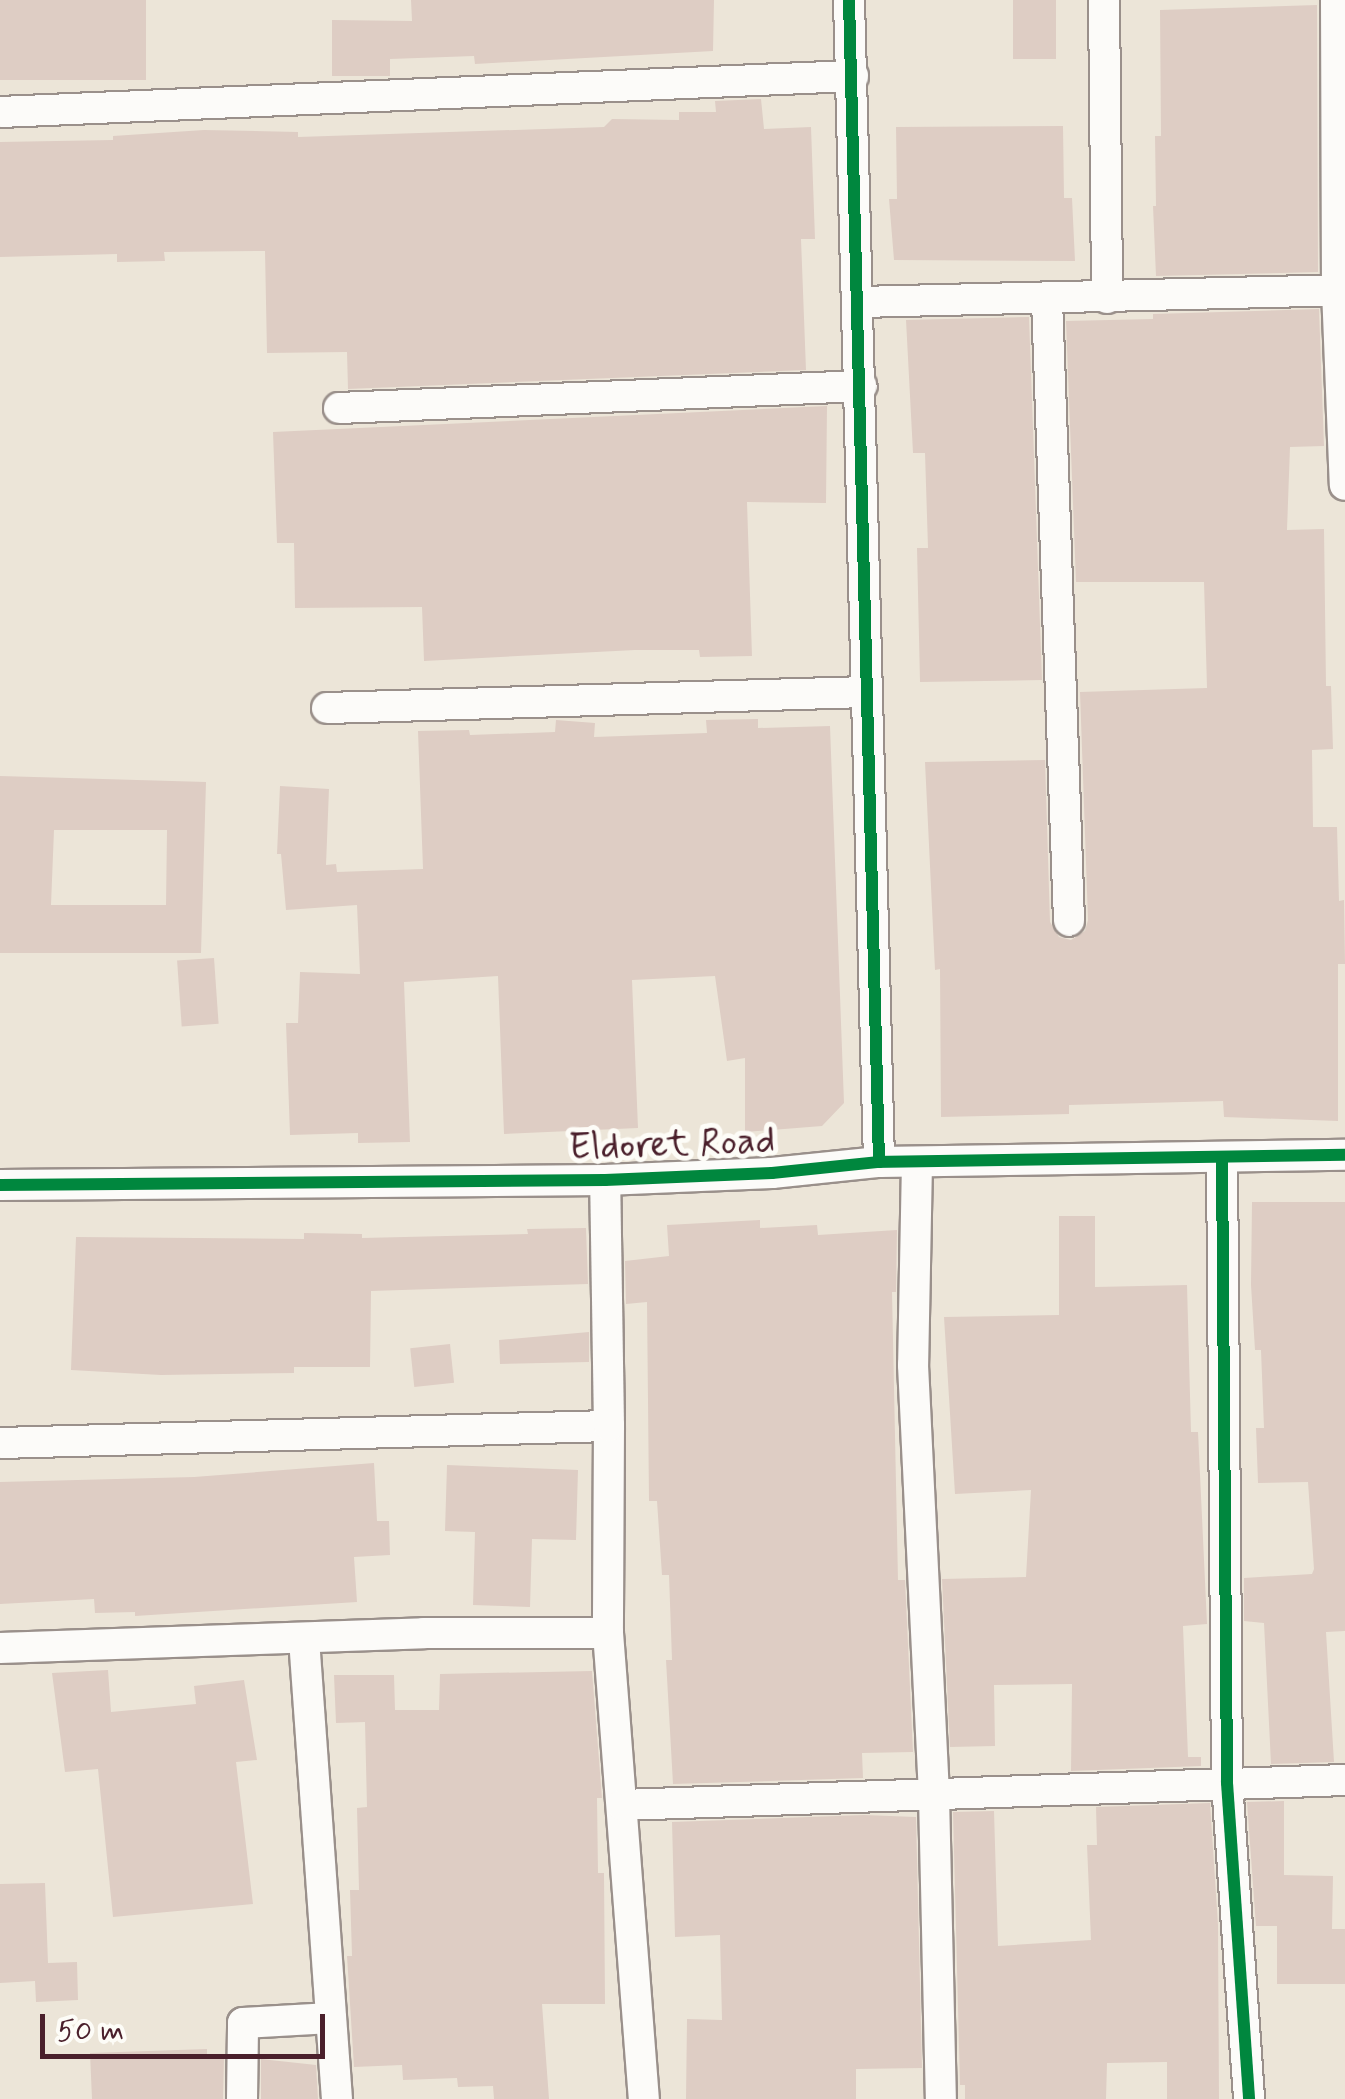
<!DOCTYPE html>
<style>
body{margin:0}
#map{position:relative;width:1345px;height:2099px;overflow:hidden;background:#ece5d8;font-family:Mynerve,sans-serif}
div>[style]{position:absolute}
.building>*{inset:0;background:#decdc4;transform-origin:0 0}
.roads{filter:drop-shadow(2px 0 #9a908b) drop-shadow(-2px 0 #9a908b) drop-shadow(0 2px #9a908b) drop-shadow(0 -2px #9a908b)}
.minor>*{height:30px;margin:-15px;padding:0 15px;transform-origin:15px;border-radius:15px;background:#fcfbf9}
.cycleway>*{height:12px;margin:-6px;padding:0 6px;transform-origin:6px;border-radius:6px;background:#00873e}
span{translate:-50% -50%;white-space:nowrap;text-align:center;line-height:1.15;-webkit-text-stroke:10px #fdfcf7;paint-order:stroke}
.street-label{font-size:38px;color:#4a1f2b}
.scale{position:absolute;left:40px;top:2014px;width:285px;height:45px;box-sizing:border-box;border:5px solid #4a1f2b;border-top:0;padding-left:12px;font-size:30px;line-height:35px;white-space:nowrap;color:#4a1f2b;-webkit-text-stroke:8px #fdfcf7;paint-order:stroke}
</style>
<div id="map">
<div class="building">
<i style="left:0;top:0;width:146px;height:80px"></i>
<i style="clip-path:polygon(411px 0,714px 0,713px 51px,475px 64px,474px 56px,390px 59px,390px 76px,332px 76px,332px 20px,412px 21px)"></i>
<i style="left:1013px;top:0;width:43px;height:59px"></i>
<i style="clip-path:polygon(1317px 5px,1318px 272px,1156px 276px,1153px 206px,1156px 206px,1155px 136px,1161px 136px,1160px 10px)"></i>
<i style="clip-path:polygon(761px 99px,764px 129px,811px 127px,815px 239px,801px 239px,806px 370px,348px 389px,347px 352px,267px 353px,265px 251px,164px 252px,165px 261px,117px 262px,117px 254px,0 257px,0 142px,113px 140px,113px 136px,204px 130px,298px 132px,298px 137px,604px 127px,612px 119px,679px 120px,679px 112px,716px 112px,715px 101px)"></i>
<i style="clip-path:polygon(1063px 126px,1064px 198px,1072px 198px,1075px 261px,894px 260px,889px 199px,897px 199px,896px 127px)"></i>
<i style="clip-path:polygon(1319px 309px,1324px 446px,1290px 447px,1287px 530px,1324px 529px,1326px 686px,1331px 686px,1333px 749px,1312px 750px,1313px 827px,1337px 827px,1339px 901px,1344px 900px,1345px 964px,1338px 964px,1338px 1121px,1224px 1117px,1223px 1101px,1069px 1105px,1069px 1114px,941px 1117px,940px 969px,935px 970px,925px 762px,1045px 760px,1050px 922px,1059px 937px,1071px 940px,1085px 931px,1088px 920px,1080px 692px,1207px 688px,1204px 582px,1076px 582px,1066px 321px,1153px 319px,1153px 314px)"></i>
<i style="clip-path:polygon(1029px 317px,1042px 680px,920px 682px,917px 548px,928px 548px,925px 453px,913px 453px,906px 320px)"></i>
<i style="clip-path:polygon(827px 406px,826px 503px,747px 502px,752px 656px,700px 657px,699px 650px,635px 650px,424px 661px,422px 607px,295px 608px,294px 543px,277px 543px,273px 432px)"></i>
<i style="clip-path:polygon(758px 719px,758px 728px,830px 726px,844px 1103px,822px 1126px,745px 1132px,745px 1058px,727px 1061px,715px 976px,632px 980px,638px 1128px,504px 1134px,498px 976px,404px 982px,410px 1142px,358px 1143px,358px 1133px,290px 1135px,286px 1023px,298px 1023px,300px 972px,360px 974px,357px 905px,286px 910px,281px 854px,277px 854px,280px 786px,329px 789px,326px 865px,336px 864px,337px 872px,423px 869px,418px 731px,469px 730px,470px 735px,555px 732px,556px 720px,595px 723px,594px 737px,707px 733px,706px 720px)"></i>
<i style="clip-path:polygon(evenodd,0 776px,206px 782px,201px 953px,0 953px,0 776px,54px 830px,167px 830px,166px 905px,51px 905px,54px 830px)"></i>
<i style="left:214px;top:958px;width:66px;height:37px;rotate:86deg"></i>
<i style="clip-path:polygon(1252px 1202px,1345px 1202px,1345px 1631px,1326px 1632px,1334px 1762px,1271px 1764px,1264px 1623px,1244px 1621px,1244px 1578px,1312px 1574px,1314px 1569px,1308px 1482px,1258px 1483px,1256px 1428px,1264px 1428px,1261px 1350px,1255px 1350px,1251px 1285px)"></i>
<i style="clip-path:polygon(1059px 1216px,1095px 1216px,1095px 1287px,1187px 1285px,1191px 1432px,1198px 1432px,1207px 1624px,1183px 1626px,1188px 1757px,1201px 1757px,1201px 1766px,1071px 1771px,1072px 1684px,994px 1685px,995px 1746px,950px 1747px,942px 1579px,1026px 1577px,1031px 1490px,955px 1494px,944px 1317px,1059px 1315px)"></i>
<i style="clip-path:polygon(760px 1220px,760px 1228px,817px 1225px,818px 1235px,897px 1230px,896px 1292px,892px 1292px,898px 1580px,905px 1580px,913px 1752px,862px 1753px,863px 1778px,673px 1784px,666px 1660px,672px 1660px,669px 1575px,662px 1575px,657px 1501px,649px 1501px,647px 1302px,626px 1304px,625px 1261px,669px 1256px,667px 1225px)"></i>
<i style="clip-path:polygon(586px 1228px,588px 1284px,371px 1291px,370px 1367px,294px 1367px,294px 1373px,161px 1375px,71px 1370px,76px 1237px,304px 1239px,304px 1233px,362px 1234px,362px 1238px,528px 1234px,527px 1229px)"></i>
<i style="clip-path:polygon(589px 1332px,589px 1362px,500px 1364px,499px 1340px)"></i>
<i style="left:450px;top:1344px;width:39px;height:40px;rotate:84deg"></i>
<i style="clip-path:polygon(374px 1463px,377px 1521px,389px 1521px,390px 1555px,354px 1557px,357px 1602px,135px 1616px,135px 1612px,95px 1613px,94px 1599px,0 1604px,0 1482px,194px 1477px)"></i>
<i style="clip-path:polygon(447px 1465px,578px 1470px,576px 1540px,532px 1539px,530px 1607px,473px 1605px,475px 1532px,445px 1531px)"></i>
<i style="clip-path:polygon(108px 1670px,111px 1712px,196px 1704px,194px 1686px,244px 1680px,257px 1760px,236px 1762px,253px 1904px,113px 1917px,98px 1769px,65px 1772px,52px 1673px)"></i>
<i style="clip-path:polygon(592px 1671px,602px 1798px,597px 1798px,598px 1873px,604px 1873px,605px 2004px,542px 2004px,549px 2099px,494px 2099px,493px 2086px,458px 2087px,457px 2078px,403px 2080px,402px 2065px,354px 2067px,347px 1956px,352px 1956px,350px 1890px,359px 1890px,357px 1808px,367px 1807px,365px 1722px,336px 1723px,334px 1675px,394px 1675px,395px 1710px,439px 1710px,440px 1674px)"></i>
<i style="clip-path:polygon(1284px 1801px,1284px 1875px,1333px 1876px,1332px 1929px,1345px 1929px,1345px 1984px,1277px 1984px,1277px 1926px,1256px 1926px,1247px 1802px)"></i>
<i style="clip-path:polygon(1210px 1803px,1218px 1925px,1219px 2099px,1167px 2099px,1167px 2062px,1107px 2063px,1106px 2099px,965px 2099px,965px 2085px,960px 2085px,953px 1812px,994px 1811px,998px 1946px,1091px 1940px,1087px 1845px,1097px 1845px,1096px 1807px)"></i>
<i style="clip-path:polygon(864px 1815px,916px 1817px,922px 2068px,856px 2069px,856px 2099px,686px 2099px,687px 2019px,722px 2020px,720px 1935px,675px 1937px,672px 1822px)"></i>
<i style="clip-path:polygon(45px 1883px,48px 1963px,77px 1962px,78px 2000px,36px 2002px,35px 1981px,0 1983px,0 1884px)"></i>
<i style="clip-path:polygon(207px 2049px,207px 2059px,224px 2058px,223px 2099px,92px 2099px,90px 2053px)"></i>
<i style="clip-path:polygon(261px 2059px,316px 2065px,318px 2099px,261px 2099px)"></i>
</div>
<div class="roads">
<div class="minor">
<i style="left:849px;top:0;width:1162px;rotate:88.52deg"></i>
<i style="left:1104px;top:0;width:298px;rotate:89.4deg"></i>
<i style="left:1336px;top:0;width:290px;rotate:89.8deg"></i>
<i style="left:1337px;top:290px;width:195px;rotate:87.7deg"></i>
<i style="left:0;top:112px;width:854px;rotate:-2.42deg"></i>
<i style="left:1047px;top:300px;width:621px;rotate:87.97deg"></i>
<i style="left:859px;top:302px;width:486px;rotate:-1.4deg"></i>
<i style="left:339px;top:408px;width:523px;rotate:-2.41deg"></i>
<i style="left:327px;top:708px;width:539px;rotate:-1.7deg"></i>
<i style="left:1222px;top:1157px;width:626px;rotate:89.54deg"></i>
<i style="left:1227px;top:1783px;width:317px;rotate:86deg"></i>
<i style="left:917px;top:1162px;width:203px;rotate:91.1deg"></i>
<i style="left:913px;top:1365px;width:432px;rotate:87.2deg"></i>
<i style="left:934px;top:1796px;width:303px;rotate:88.7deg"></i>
<i style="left:0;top:1185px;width:605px;rotate:-0.47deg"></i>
<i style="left:605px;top:1180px;width:167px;rotate:-2.4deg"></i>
<i style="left:772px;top:1173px;width:108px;rotate:-5.9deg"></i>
<i style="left:879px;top:1162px;width:466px;rotate:-0.9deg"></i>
<i style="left:609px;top:1426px;width:207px;rotate:90.3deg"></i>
<i style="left:608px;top:1633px;width:467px;rotate:85.6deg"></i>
<i style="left:0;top:1443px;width:609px;rotate:-1.6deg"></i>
<i style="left:609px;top:1426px;width:246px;rotate:-90.9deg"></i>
<i style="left:304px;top:1639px;width:461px;rotate:85.9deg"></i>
<i style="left:0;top:1648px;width:424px;rotate:-2deg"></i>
<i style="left:424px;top:1633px;width:184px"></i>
<i style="left:622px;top:1805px;width:723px;rotate:-1.98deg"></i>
<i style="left:242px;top:2099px;width:76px;rotate:-89.2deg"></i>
<i style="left:243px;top:2023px;width:88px;rotate:-3.3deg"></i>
</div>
</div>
<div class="cycleway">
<i style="left:849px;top:0;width:1162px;rotate:88.52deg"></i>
<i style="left:1222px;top:1157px;width:626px;rotate:89.54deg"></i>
<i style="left:1227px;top:1783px;width:317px;rotate:86deg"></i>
<i style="left:0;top:1185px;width:605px;rotate:-0.47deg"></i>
<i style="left:605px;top:1180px;width:167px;rotate:-2.4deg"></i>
<i style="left:772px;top:1173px;width:108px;rotate:-5.9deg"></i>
<i style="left:879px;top:1162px;width:466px;rotate:-0.9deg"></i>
</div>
<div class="street-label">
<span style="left:672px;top:1145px;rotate:-2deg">Eldoret Road</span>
</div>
<div class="scale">50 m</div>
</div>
